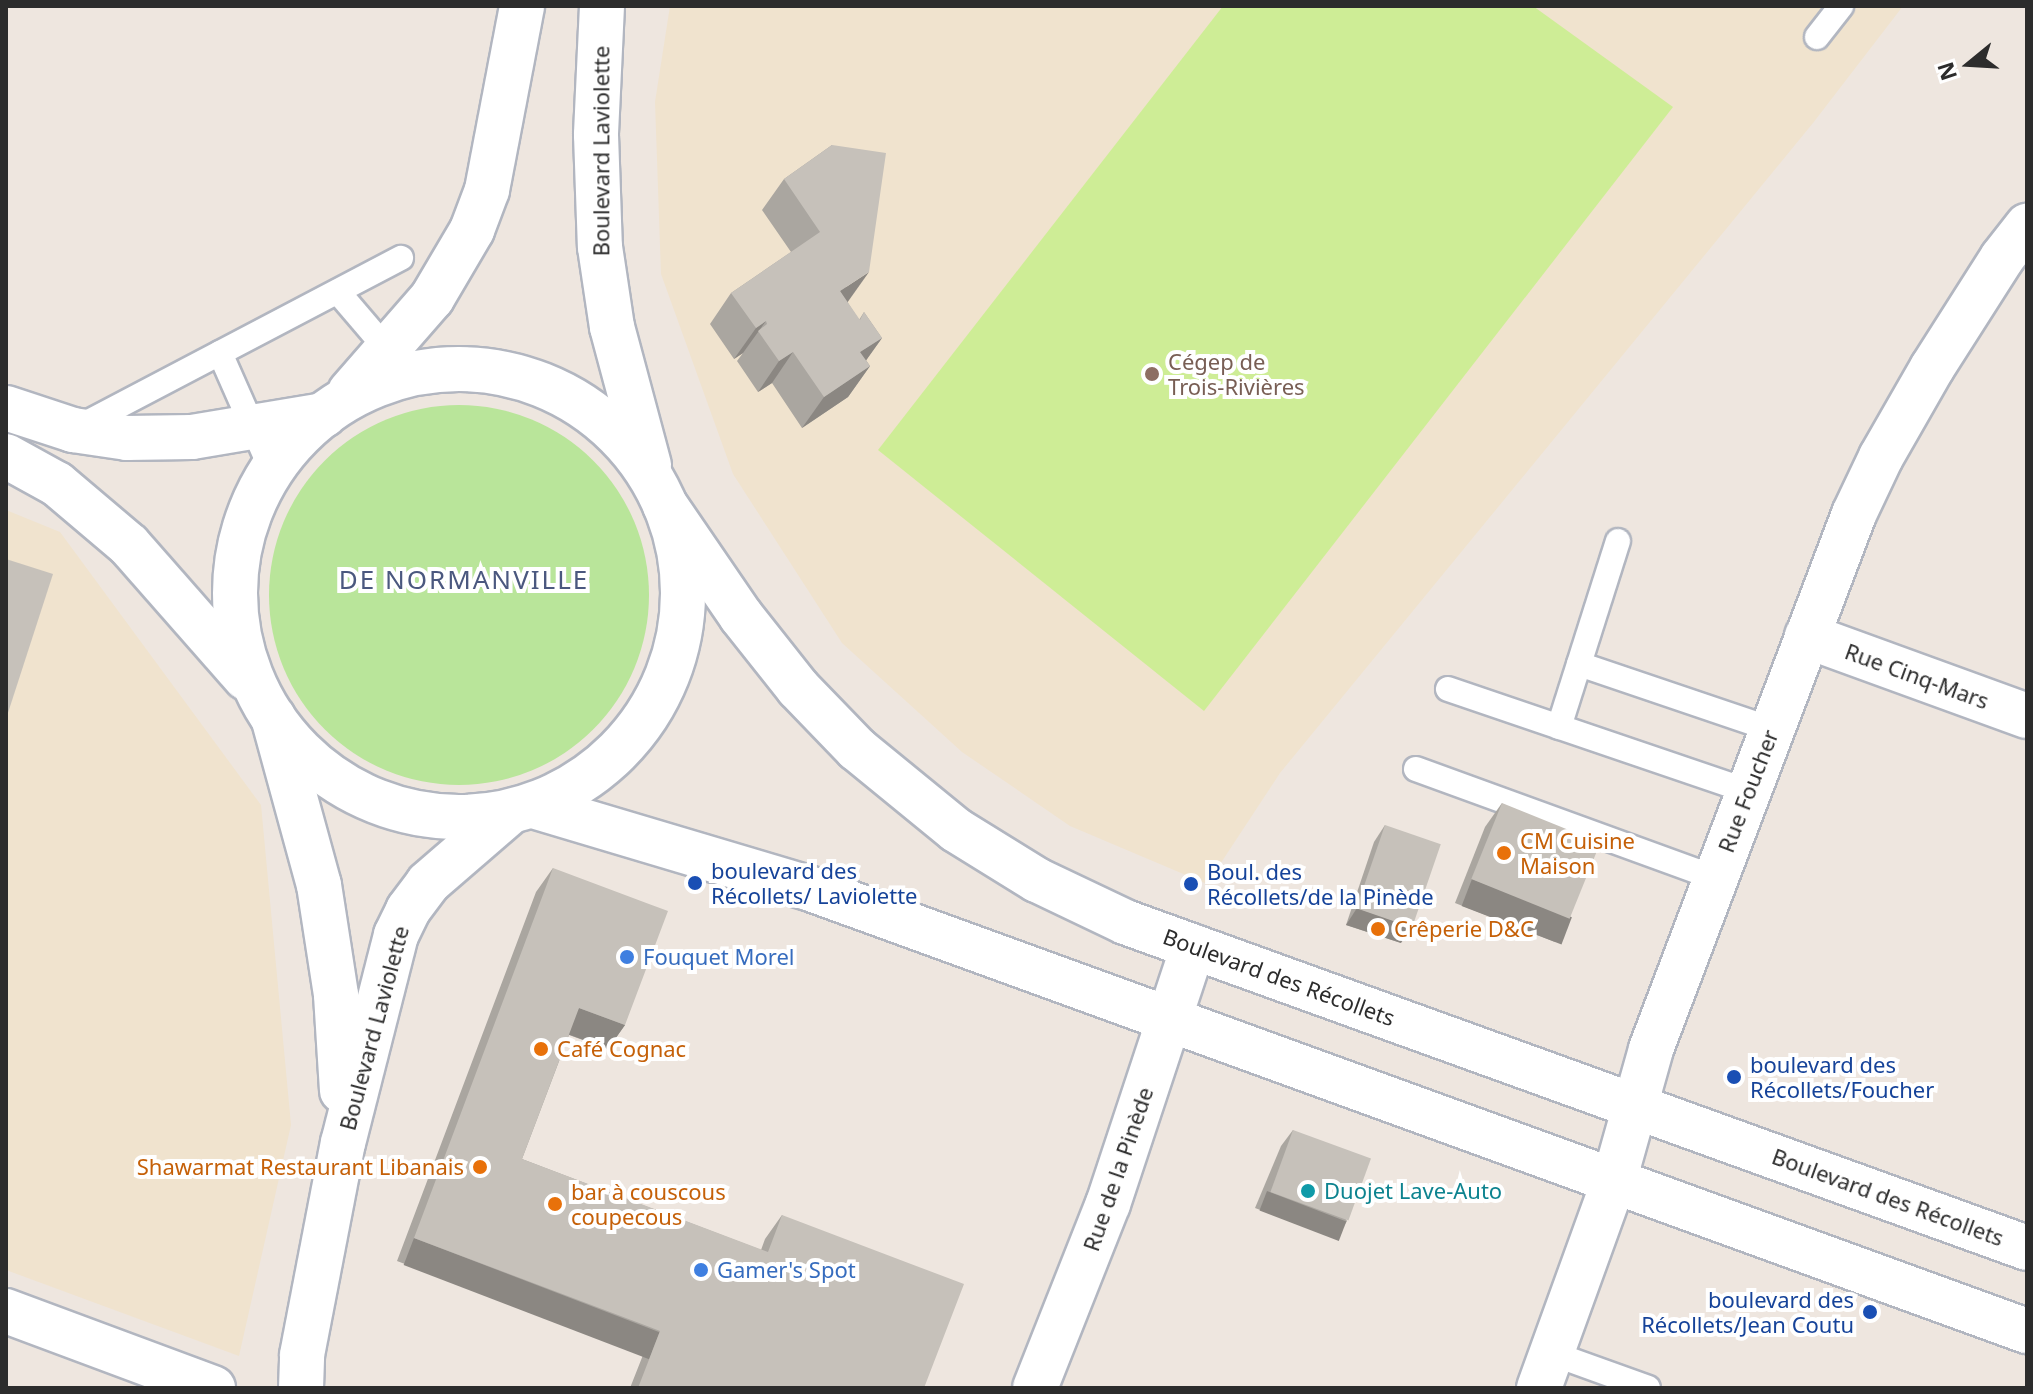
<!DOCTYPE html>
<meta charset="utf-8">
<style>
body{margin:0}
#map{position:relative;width:2033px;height:1394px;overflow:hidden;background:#eee6df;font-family:"Noto Sans",sans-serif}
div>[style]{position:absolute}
.education>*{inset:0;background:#f0e3ce}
.green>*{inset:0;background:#b9e59a}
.round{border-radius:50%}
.pitch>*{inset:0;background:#ceed96}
.roads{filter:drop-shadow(2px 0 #b2b6c0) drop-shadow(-2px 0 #b2b6c0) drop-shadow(0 2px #b2b6c0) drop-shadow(0 -2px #b2b6c0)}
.lane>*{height:24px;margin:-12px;padding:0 12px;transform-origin:12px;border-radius:12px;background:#fff}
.street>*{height:44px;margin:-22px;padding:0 22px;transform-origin:22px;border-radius:22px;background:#fff}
.secondary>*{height:44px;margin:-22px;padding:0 22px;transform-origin:22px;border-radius:22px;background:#fff}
.secondary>.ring{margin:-22px;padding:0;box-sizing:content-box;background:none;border:44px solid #fff;border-radius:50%}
.wall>*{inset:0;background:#aaa6a0}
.shaded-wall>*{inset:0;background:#8b8782;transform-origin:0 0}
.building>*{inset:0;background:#c6c1ba;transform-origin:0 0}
.dots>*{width:22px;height:22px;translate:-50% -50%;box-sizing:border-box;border:4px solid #fff;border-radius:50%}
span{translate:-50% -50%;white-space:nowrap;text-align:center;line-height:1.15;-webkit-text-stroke:8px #fff;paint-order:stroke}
.street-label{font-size:22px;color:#2c2c2c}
.education-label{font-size:22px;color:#785e54}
.left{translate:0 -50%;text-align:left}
.food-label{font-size:22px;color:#c56008}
.right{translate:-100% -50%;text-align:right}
.transit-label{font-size:22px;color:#164399}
.shop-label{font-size:22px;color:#366cbe}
.culture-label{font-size:22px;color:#0d838f}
.quarter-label{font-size:26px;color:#4b587f;letter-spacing:2px}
.frame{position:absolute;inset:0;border:8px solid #2c2c2c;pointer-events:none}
.north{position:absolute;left:1929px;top:24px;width:80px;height:80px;-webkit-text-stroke:6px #fff;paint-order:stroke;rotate:252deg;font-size:22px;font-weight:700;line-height:32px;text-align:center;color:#2c2c2c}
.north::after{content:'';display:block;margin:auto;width:28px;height:36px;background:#2c2c2c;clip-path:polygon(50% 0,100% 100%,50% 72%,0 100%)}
</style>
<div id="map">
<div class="education">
<i style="clip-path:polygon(670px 6px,1903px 6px,1813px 123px,1280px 773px,1207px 884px,1070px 826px,962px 752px,842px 643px,733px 474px,661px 274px,655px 102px)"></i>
<i style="clip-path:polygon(6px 510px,60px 532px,261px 805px,291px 1125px,239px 1356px,6px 1270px)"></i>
</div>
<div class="green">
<i class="round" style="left:269px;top:405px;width:380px;height:380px"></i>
</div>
<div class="pitch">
<i style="clip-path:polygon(1223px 6px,1533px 6px,1673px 107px,1204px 711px,878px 450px)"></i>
</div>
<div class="roads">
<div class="lane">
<i style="left:1817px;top:37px;width:39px;rotate:-52deg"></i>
<i style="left:338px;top:292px;width:109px;rotate:49.5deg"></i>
<i style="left:220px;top:353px;width:129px;rotate:66.2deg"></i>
<i style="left:77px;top:428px;width:366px;rotate:-27.7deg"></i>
<i style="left:1579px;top:664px;width:203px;rotate:18.7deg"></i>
<i style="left:1448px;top:689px;width:317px;rotate:18.8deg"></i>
<i style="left:1559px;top:727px;width:195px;rotate:-72.4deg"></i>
<i style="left:1416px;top:769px;width:318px;rotate:20deg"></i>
<i style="left:1551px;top:1353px;width:103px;rotate:19.8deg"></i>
</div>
<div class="street">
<i style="left:1807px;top:636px;width:234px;rotate:20deg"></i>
<i style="left:273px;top:717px;width:174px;rotate:74.7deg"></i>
<i style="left:319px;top:885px;width:111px;rotate:81.2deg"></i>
<i style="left:336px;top:995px;width:96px;rotate:86.4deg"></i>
<i style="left:6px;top:1311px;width:221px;rotate:20.4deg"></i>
<i style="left:301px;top:1388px;width:33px;rotate:-88deg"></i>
<i style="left:302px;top:1355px;width:216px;rotate:-79.1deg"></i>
<i style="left:343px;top:1143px;width:215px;rotate:-75.7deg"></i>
<i style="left:396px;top:935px;width:28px;rotate:-64deg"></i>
<i style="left:408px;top:910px;width:34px;rotate:-53deg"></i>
<i style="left:428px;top:883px;width:107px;rotate:-40.8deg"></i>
<i style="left:1035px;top:1388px;width:198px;rotate:-68.4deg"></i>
<i style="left:1108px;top:1204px;width:271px;rotate:-71.7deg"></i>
<i style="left:1539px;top:1388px;width:220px;rotate:-70.1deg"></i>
<i style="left:1614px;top:1181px;width:137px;rotate:-74.3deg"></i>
<i style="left:1651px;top:1049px;width:572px;rotate:-69.22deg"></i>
<i style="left:1854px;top:514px;width:63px;rotate:-64.7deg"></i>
<i style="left:1881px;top:457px;width:103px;rotate:-60.2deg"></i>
<i style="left:1932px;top:368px;width:130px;rotate:-57.5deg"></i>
<i style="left:2002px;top:258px;width:41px;rotate:-52deg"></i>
</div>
<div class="secondary">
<i style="left:602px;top:6px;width:129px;rotate:92.7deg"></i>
<i style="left:596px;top:135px;width:112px;rotate:88deg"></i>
<i style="left:600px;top:247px;width:81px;rotate:81.5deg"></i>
<i style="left:612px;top:327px;width:143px;rotate:75deg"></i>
<i class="ring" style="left:235px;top:369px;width:404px;height:404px"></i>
<i style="left:350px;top:392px;width:125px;rotate:-48.9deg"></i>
<i style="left:432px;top:298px;width:79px;rotate:-59.5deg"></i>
<i style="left:472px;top:230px;width:43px;rotate:-69.4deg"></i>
<i style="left:487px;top:190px;width:187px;rotate:-79.2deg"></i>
<i style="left:6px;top:408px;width:71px;rotate:18.2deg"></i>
<i style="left:73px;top:430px;width:55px;rotate:8.4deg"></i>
<i style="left:127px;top:438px;width:65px;rotate:-0.9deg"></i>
<i style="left:192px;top:437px;width:134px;rotate:-9.5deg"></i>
<i style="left:6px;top:456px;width:58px;rotate:28.8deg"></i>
<i style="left:57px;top:484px;width:94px;rotate:40.3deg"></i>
<i style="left:129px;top:545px;width:177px;rotate:48.7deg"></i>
<i style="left:665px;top:505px;width:135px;rotate:55.6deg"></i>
<i style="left:741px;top:616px;width:92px;rotate:51.6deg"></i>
<i style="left:798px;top:688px;width:85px;rotate:46deg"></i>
<i style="left:857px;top:749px;width:128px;rotate:39.3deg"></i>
<i style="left:956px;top:830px;width:95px;rotate:31.7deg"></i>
<i style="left:1037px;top:880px;width:98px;rotate:25.5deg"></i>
<i style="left:1125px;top:922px;width:959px;rotate:19.87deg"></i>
<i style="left:533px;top:806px;width:290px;rotate:16.6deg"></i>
<i style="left:811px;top:889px;width:1294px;rotate:19.98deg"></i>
</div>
</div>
<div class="wall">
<i style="clip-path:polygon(832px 145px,848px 303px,859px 320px,864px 312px,882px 338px,866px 360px,870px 366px,848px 397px,802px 428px,772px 383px,758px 392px,737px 361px,743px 353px,734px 359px,710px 324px,731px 293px,791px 252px,762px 210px,784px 179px)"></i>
<i style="clip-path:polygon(1502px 803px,1555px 942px,1455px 903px,1485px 827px)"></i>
<i style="clip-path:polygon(1385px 825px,1401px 943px,1346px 925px,1374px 842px)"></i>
<i style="clip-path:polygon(553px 868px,625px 1025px,608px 1049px,569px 1035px,522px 1159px,761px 1250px,765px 1239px,782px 1215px,924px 1388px,630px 1388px,643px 1355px,397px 1261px,536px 892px)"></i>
<i style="clip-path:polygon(1293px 1130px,1347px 1221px,1336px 1238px,1255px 1208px,1281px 1146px)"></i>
</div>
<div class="shaded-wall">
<i style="clip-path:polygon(869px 272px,847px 303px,840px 291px)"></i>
<i style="clip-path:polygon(766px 321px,743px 353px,734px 359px,756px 328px)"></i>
<i style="clip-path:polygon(882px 338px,860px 369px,860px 352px)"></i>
<i style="clip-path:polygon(793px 352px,772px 383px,758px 392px,779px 361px)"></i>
<i style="clip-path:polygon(870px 366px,848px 397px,802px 428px,824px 397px)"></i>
<i style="left:1472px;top:879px;width:107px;height:29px;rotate:21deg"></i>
<i style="clip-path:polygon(1357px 908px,1412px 927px,1401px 943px,1346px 925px)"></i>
<i style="clip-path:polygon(579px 1008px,625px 1025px,608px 1049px,562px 1032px)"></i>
<i style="left:1267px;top:1191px;width:85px;height:21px;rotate:21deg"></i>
<i style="left:414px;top:1238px;width:263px;height:29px;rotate:21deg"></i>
</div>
<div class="building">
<i style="clip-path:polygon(832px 145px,886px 153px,869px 272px,840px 291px,860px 320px,864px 312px,882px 338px,860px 352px,870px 366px,824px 397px,793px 352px,779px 361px,758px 331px,767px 324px,766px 321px,756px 328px,731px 293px,820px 232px,784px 179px)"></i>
<i style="clip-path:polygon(6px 559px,53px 574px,6px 719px)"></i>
<i style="left:1502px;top:803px;width:106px;height:82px;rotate:22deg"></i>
<i style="left:1385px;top:825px;width:59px;height:88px;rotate:19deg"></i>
<i style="clip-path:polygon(553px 868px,668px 911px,625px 1025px,579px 1008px,522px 1159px,768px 1252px,782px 1215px,964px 1284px,924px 1388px,638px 1388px,660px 1331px,414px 1238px)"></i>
<i style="left:1293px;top:1130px;width:83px;height:66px;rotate:20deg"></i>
</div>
<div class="dots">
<i style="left:1152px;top:374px;background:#8d6e63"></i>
<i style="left:1504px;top:853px;background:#e8710a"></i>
<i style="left:695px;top:883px;background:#1a4fb4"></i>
<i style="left:1191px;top:884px;background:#1a4fb4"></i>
<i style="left:1378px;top:929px;background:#e8710a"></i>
<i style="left:627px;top:957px;background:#3f7fe0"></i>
<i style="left:541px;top:1049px;background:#e8710a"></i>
<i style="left:1734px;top:1077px;background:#1a4fb4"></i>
<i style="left:480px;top:1167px;background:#e8710a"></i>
<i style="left:1308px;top:1191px;background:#0f9aa8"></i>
<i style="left:555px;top:1204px;background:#e8710a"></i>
<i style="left:701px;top:1270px;background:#3f7fe0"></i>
<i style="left:1870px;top:1312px;background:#1a4fb4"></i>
</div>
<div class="street-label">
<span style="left:601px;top:151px;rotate:-90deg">Boulevard Laviolette</span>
<span style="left:1917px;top:676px;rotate:20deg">Rue Cinq-Mars</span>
<span style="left:1748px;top:791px;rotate:-69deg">Rue Foucher</span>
<span style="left:1279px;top:977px;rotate:20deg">Boulevard des Récollets</span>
<span style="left:374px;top:1028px;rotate:-75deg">Boulevard Laviolette</span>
<span style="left:1118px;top:1169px;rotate:-71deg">Rue de la Pinède</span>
<span style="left:1888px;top:1197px;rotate:20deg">Boulevard des Récollets</span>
</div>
<div class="education-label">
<span class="left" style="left:1168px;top:374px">Cégep de<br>Trois-Rivières</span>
</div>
<div class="food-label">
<span class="left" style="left:1520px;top:853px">CM Cuisine<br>Maison</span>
<span class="left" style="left:1394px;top:929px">Crêperie D&amp;C</span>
<span class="left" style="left:557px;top:1049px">Café Cognac</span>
<span class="right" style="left:464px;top:1167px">Shawarmat Restaurant Libanais</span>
<span class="left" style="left:571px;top:1204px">bar à couscous<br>coupecous</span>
</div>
<div class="transit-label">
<span class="left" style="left:711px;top:883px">boulevard des<br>Récollets/ Laviolette</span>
<span class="left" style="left:1207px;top:884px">Boul. des<br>Récollets/de la Pinède</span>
<span class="left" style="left:1750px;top:1077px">boulevard des<br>Récollets/Foucher</span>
<span class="right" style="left:1854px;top:1312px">boulevard des<br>Récollets/Jean Coutu</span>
</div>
<div class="shop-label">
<span class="left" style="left:643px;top:957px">Fouquet Morel</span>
<span class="left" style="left:717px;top:1270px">Gamer's Spot</span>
</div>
<div class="culture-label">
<span class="left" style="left:1324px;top:1191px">Duojet Lave-Auto</span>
</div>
<div class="quarter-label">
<span style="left:464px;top:580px">DE NORMANVILLE</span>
</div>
<div class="frame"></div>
<div class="north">N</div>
</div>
